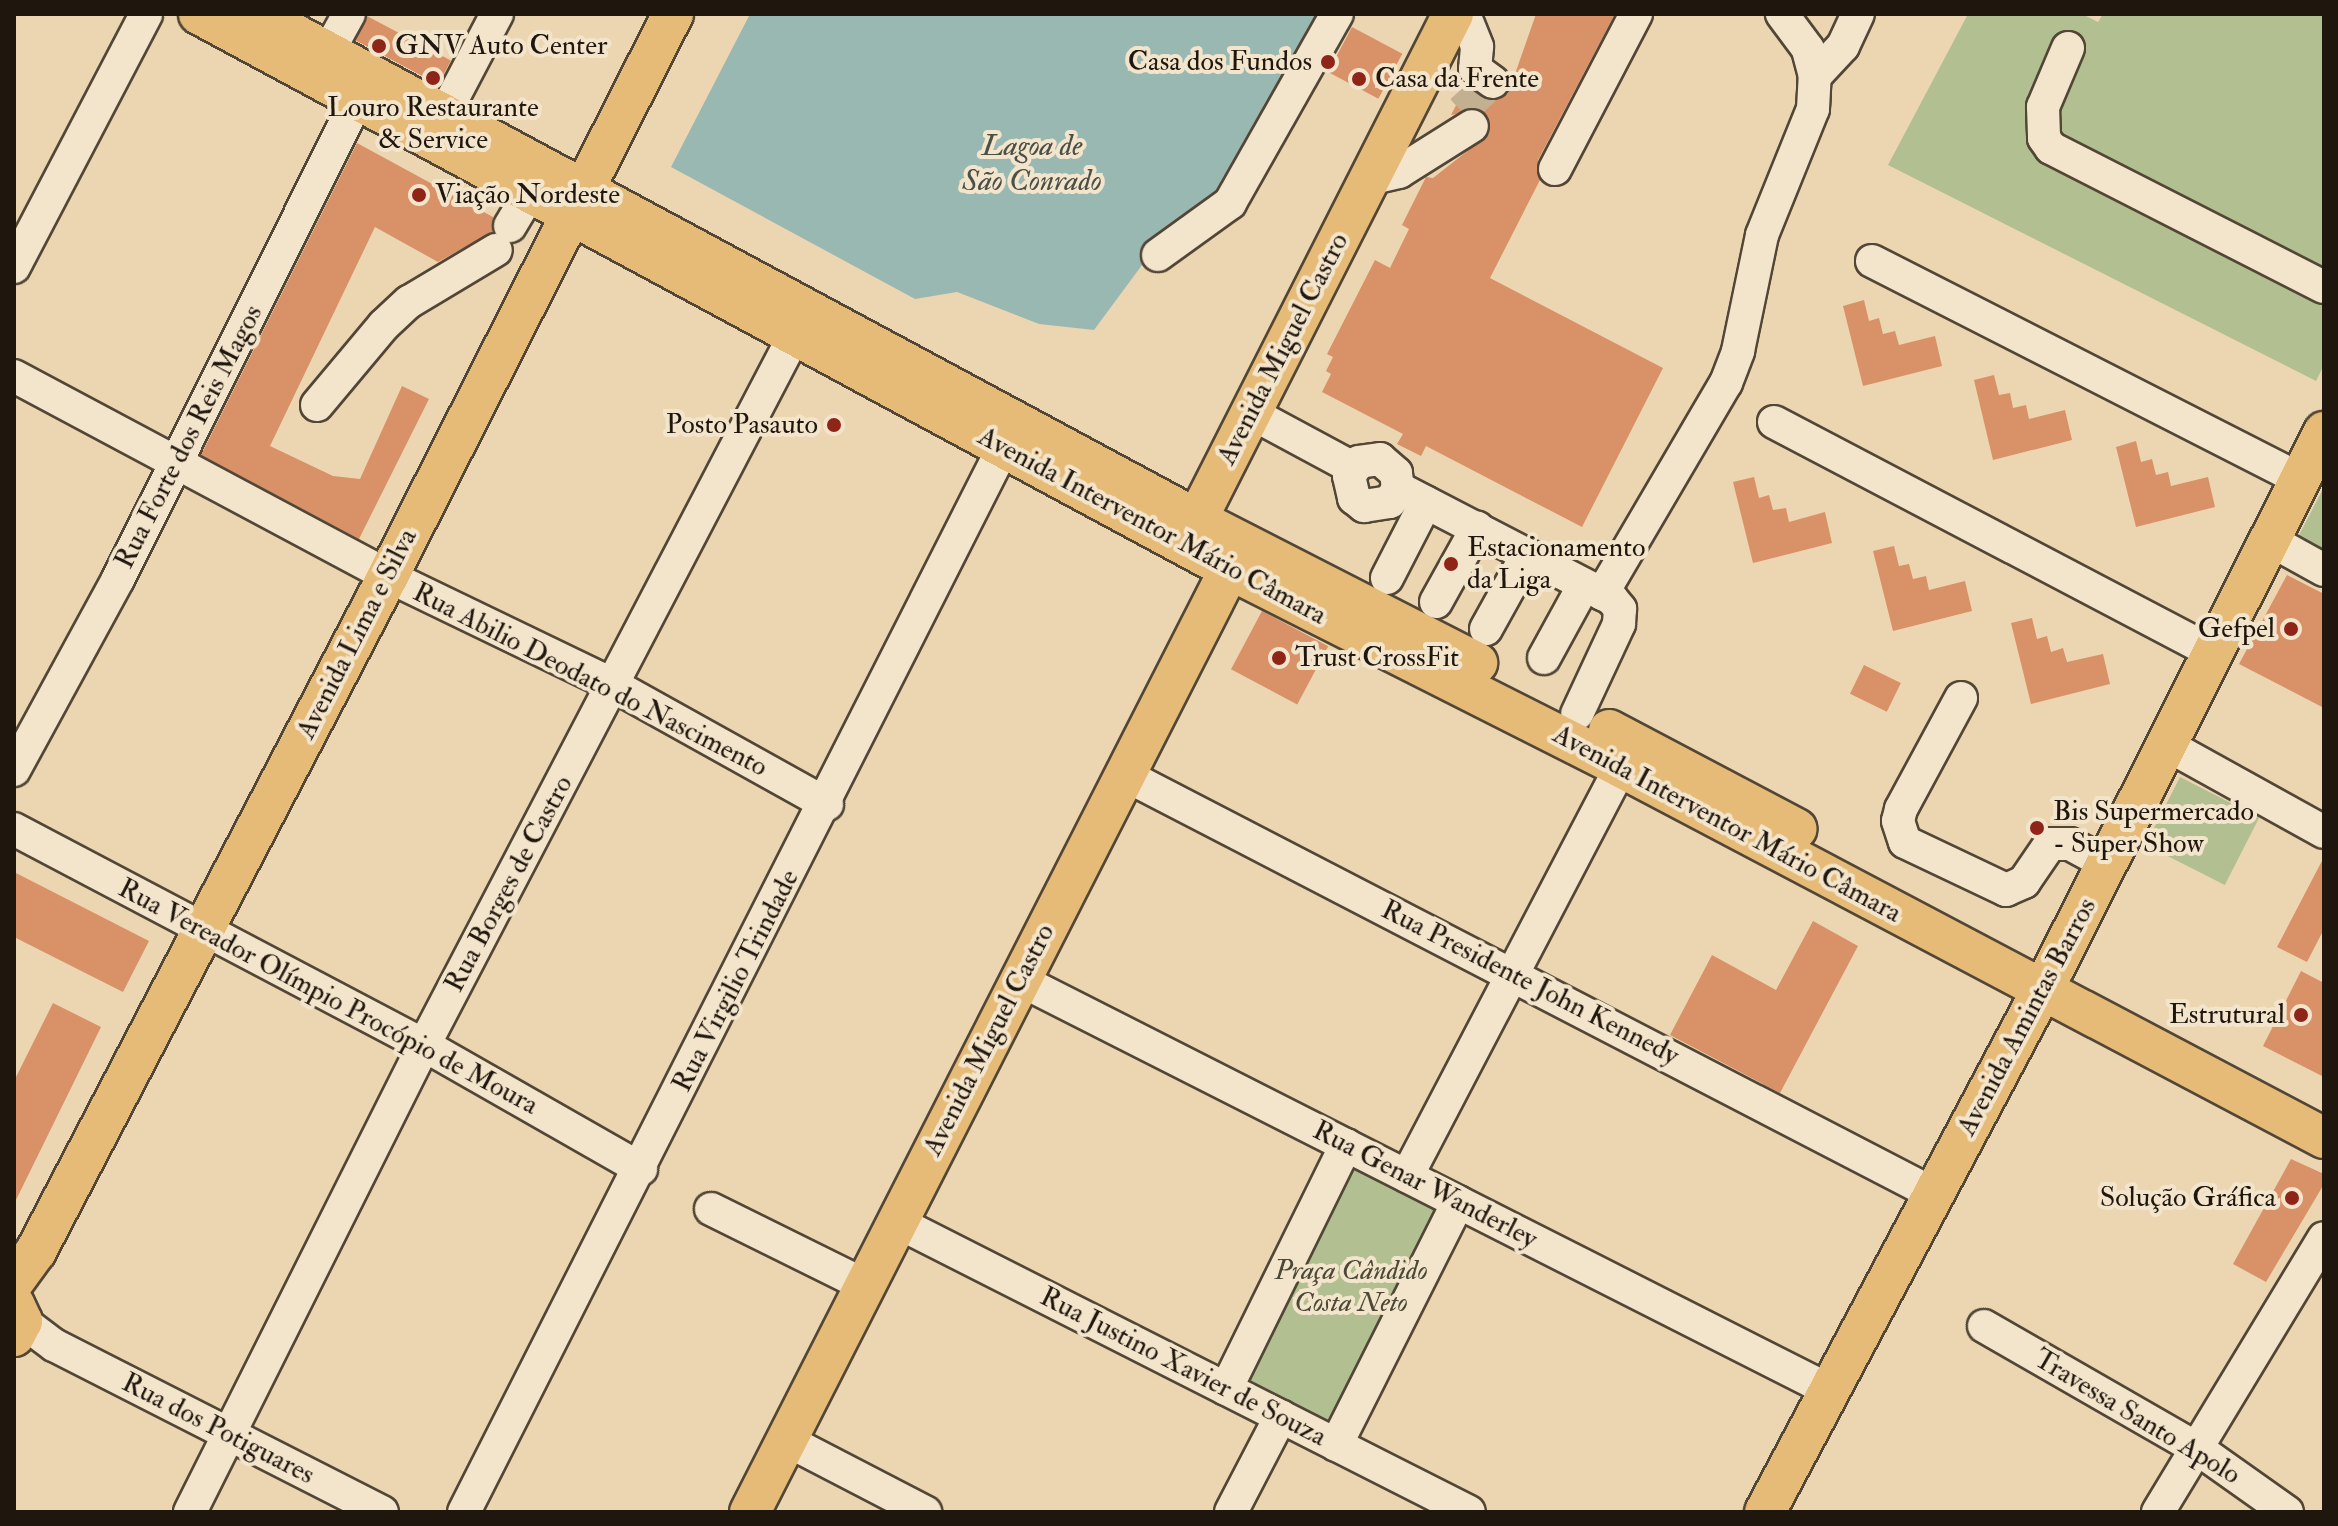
<!DOCTYPE html>
<meta charset="utf-8">
<style>
body{margin:0}
#map{position:relative;width:2338px;height:1526px;overflow:hidden;background:#ecd6b1;font-family:"IM FELL Double Pica",serif}
div>[style]{position:absolute}
.green>*{inset:0;background:#b2bf91;transform-origin:0 0}
.water>*{inset:0;background:#9ab8b2}
.building>*{inset:0;background:#d99167;transform-origin:0 0}
.minor-tunnel>*{height:32px;margin-top:-16px;transform-origin:0;background:repeating-linear-gradient(90deg,#c3b090 0 32px,transparent 0 48px)}
.roads{filter:drop-shadow(2px 0 #524636) drop-shadow(-2px 0 #524636) drop-shadow(0 2px #524636) drop-shadow(0 -2px #524636)}
.minor>*{height:32px;margin:-16px;padding:0 16px;transform-origin:16px;border-radius:16px;background:#f3e4cc}
.major>*{height:40px;margin:-20px;padding:0 20px;transform-origin:20px;border-radius:20px;background:#e6bb78}
.dots>*{width:22px;height:22px;translate:-50% -50%;box-sizing:border-box;border:4px solid #f3e4cc;border-radius:50%}
span{translate:-50% -50%;white-space:nowrap;text-align:center;line-height:1.15;-webkit-text-stroke:8px #f3e4cc;paint-order:stroke}
.poi-label{font-size:28px;color:#1f160d}
.left{translate:0 -50%;text-align:left}
.right{translate:-100% -50%;text-align:right}
.street-label{font-size:28px;color:#1f160d}
.park-label{font-size:28px;color:#4b4935;font-style:italic}
.water-label{font-size:30px;color:#4a4f47;font-style:italic}
.frame{position:absolute;inset:0;border:16px solid #1f160d;pointer-events:none}
</style>
<div id="map">
<div class="green">
<i style="clip-path:polygon(1968px 14px,2082px 14px,2098px 22px,2103px 14px,2324px 16px,2324px 365px,2316px 381px,1888px 165px)"></i>
<i style="clip-path:polygon(2324px 487px,2324px 550px,2298px 537px)"></i>
<i style="left:2180px;top:777px;width:89px;height:76px;rotate:27deg"></i>
<i style="left:1360px;top:1158px;width:99px;height:250px;rotate:28deg"></i>
</div>
<div class="water">
<i style="clip-path:polygon(750px 14px,1320px 14px,1225px 189px,1162px 238px,1094px 330px,1039px 324px,957px 292px,915px 299px,671px 167px)"></i>
</div>
<div class="building">
<i style="clip-path:polygon(1536px 14px,1615px 14px,1538px 160px,1540px 180px,1490px 278px,1663px 368px,1582px 527px,1426px 446px,1421px 456px,1397px 444px,1403px 434px,1322px 392px,1331px 374px,1326px 371px,1333px 357px,1327px 354px,1375px 260px,1390px 268px,1409px 229px,1402px 225px,1426px 177px,1433px 178px,1489px 134px,1488px 117px,1480px 109px,1451px 115px,1466px 86px,1490px 101px,1508px 94px)"></i>
<i style="left:367px;top:16px;width:95px;height:27px;rotate:28deg"></i>
<i style="left:1352px;top:27px;width:57px;height:51px;rotate:28deg"></i>
<i style="clip-path:polygon(357px 143px,493px 217px,492px 232px,438px 262px,375px 227px,270px 446px,333px 476px,360px 479px,402px 386px,429px 399px,359px 539px,201px 455px)"></i>
<i style="clip-path:polygon(1864px 300px,1869px 321px,1879px 318px,1883px 334px,1895px 331px,1899px 345px,1935px 336px,1942px 366px,1863px 386px,1843px 306px)"></i>
<i style="clip-path:polygon(1994px 375px,1999px 395px,2010px 393px,2013px 408px,2026px 405px,2029px 419px,2065px 410px,2072px 440px,1993px 460px,1974px 380px)"></i>
<i style="clip-path:polygon(2136px 441px,2141px 462px,2152px 459px,2156px 475px,2168px 472px,2171px 486px,2208px 477px,2215px 507px,2136px 527px,2116px 447px)"></i>
<i style="clip-path:polygon(1754px 477px,1759px 498px,1769px 495px,1773px 510px,1786px 508px,1789px 522px,1825px 512px,1832px 543px,1753px 563px,1733px 482px)"></i>
<i style="clip-path:polygon(1894px 546px,1899px 566px,1909px 564px,1913px 579px,1926px 576px,1929px 590px,1965px 581px,1972px 611px,1893px 631px,1873px 551px)"></i>
<i style="clip-path:polygon(2287px 575px,2324px 594px,2324px 708px,2239px 664px)"></i>
<i style="left:1262px;top:611px;width:75px;height:66px;rotate:28deg"></i>
<i style="clip-path:polygon(2032px 618px,2037px 639px,2047px 636px,2051px 652px,2063px 648px,2067px 662px,2103px 654px,2110px 684px,2031px 704px,2011px 623px)"></i>
<i style="left:1864px;top:665px;width:41px;height:32px;rotate:26deg"></i>
<i style="clip-path:polygon(2324px 857px,2324px 929px,2307px 962px,2277px 947px)"></i>
<i style="clip-path:polygon(14px 872px,149px 941px,123px 992px,14px 937px)"></i>
<i style="clip-path:polygon(1813px 921px,1858px 946px,1780px 1093px,1670px 1035px,1712px 955px,1776px 990px)"></i>
<i style="clip-path:polygon(2301px 971px,2324px 983px,2324px 1077px,2263px 1046px)"></i>
<i style="clip-path:polygon(53px 1003px,101px 1027px,14px 1204px,14px 1081px)"></i>
<i style="clip-path:polygon(2291px 1159px,2324px 1174px,2324px 1184px,2266px 1282px,2233px 1264px)"></i>
</div>
<div class="minor-tunnel">
<i style="left:1472px;top:126px;width:19px;rotate:-126deg"></i>
<i style="left:1461px;top:111px;width:43px;rotate:-42.2deg"></i>
</div>
<div class="roads">
<div class="minor">
<i style="left:1464px;top:14px;width:35px;rotate:68deg"></i>
<i style="left:1477px;top:47px;width:22px;rotate:95deg"></i>
<i style="left:1475px;top:69px;width:22px;rotate:36deg"></i>
<i style="left:2068px;top:48px;width:64px;rotate:113deg"></i>
<i style="left:2043px;top:107px;width:31px;rotate:88deg"></i>
<i style="left:2044px;top:138px;width:12px;rotate:55deg"></i>
<i style="left:2051px;top:148px;width:306px;rotate:27deg"></i>
<i style="left:328px;top:52px;width:43px;rotate:-61.1deg"></i>
<i style="left:1815px;top:76px;width:41px;rotate:-47deg"></i>
<i style="left:1843px;top:46px;width:35px;rotate:-65deg"></i>
<i style="left:444px;top:115px;width:114px;rotate:-62.3deg"></i>
<i style="left:1555px;top:169px;width:175px;rotate:-62.4deg"></i>
<i style="left:1369px;top:179px;width:31px;rotate:-13deg"></i>
<i style="left:1399px;top:172px;width:86px;rotate:-32.2deg"></i>
<i style="left:510px;top:226px;width:37px;rotate:-59deg"></i>
<i style="left:1158px;top:255px;width:89px;rotate:-35.8deg"></i>
<i style="left:1230px;top:203px;width:217px;rotate:-60.5deg"></i>
<i style="left:1872px;top:261px;width:479px;rotate:27deg"></i>
<i style="left:14px;top:267px;width:285px;rotate:-62.4deg"></i>
<i style="left:14px;top:376px;width:424px;rotate:28.1deg"></i>
<i style="left:388px;top:576px;width:250px;rotate:25.8deg"></i>
<i style="left:613px;top:685px;width:245px;rotate:29.1deg"></i>
<i style="left:317px;top:405px;width:104px;rotate:-50.1deg"></i>
<i style="left:384px;top:325px;width:34px;rotate:-43deg"></i>
<i style="left:409px;top:302px;width:101px;rotate:-30.9deg"></i>
<i style="left:1251px;top:413px;width:116px;rotate:28.3deg"></i>
<i style="left:1774px;top:422px;width:496px;rotate:27.7deg"></i>
<i style="left:1398px;top:488px;width:15px;rotate:-98deg"></i>
<i style="left:1396px;top:473px;width:21px;rotate:-139deg"></i>
<i style="left:1380px;top:459px;width:21px;rotate:172deg"></i>
<i style="left:1359px;top:462px;width:17px;rotate:126deg"></i>
<i style="left:1349px;top:476px;width:23px;rotate:77deg"></i>
<i style="left:1354px;top:498px;width:13px;rotate:39deg"></i>
<i style="left:1364px;top:506px;width:26px;rotate:-9deg"></i>
<i style="left:1390px;top:502px;width:16px;rotate:-60deg"></i>
<i style="left:1398px;top:488px;width:241px;rotate:27.4deg"></i>
<i style="left:1612px;top:599px;width:13px;rotate:51deg"></i>
<i style="left:1620px;top:609px;width:15px;rotate:94deg"></i>
<i style="left:1619px;top:624px;width:99px;rotate:115deg"></i>
<i style="left:2268px;top:539px;width:64px;rotate:29deg"></i>
<i style="left:1387px;top:578px;width:85px;rotate:-62.8deg"></i>
<i style="left:1602px;top:594px;width:245px;rotate:-59.6deg"></i>
<i style="left:1726px;top:383px;width:34px;rotate:-69deg"></i>
<i style="left:1738px;top:351px;width:118px;rotate:-78.3deg"></i>
<i style="left:1762px;top:235px;width:136px;rotate:-68deg"></i>
<i style="left:1813px;top:109px;width:33px;rotate:-87deg"></i>
<i style="left:1815px;top:76px;width:28px;rotate:-105deg"></i>
<i style="left:1808px;top:49px;width:44px;rotate:-126.6deg"></i>
<i style="left:1436px;top:602px;width:85px;rotate:-61deg"></i>
<i style="left:1486px;top:629px;width:85px;rotate:-61deg"></i>
<i style="left:1544px;top:658px;width:83px;rotate:-61.3deg"></i>
<i style="left:1961px;top:698px;width:126px;rotate:118.4deg"></i>
<i style="left:1901px;top:809px;width:12px;rotate:104deg"></i>
<i style="left:1898px;top:821px;width:22px;rotate:72deg"></i>
<i style="left:1905px;top:842px;width:112px;rotate:25.4deg"></i>
<i style="left:2006px;top:890px;width:20px;rotate:-24deg"></i>
<i style="left:2024px;top:882px;width:46px;rotate:-55.6deg"></i>
<i style="left:2050px;top:844px;width:20px"></i>
<i style="left:2070px;top:844px;width:42px;rotate:28.4deg"></i>
<i style="left:2167px;top:745px;width:179px;rotate:29deg"></i>
<i style="left:14px;top:770px;width:217px;rotate:-61.4deg"></i>
<i style="left:118px;top:579px;width:535px;rotate:-63.48deg"></i>
<i style="left:1125px;top:775px;width:911px;rotate:27.38deg"></i>
<i style="left:14px;top:829px;width:463px;rotate:27.8deg"></i>
<i style="left:424px;top:1045px;width:250px;rotate:29.7deg"></i>
<i style="left:1020px;top:980px;width:907px;rotate:26.88deg"></i>
<i style="left:1407px;top:1176px;width:462px;rotate:-62.4deg"></i>
<i style="left:711px;top:1209px;width:172px;rotate:26.3deg"></i>
<i style="left:897px;top:1222px;width:641px;rotate:26.88deg"></i>
<i style="left:22px;top:1321px;width:40px;rotate:37deg"></i>
<i style="left:54px;top:1345px;width:368px;rotate:27deg"></i>
<i style="left:1984px;top:1326px;width:247px;rotate:29.9deg"></i>
<i style="left:2198px;top:1449px;width:109px;rotate:35.3deg"></i>
<i style="left:1226px;top:1389px;width:272px;rotate:-63.8deg"></i>
<i style="left:786px;top:1440px;width:157px;rotate:27.4deg"></i>
<i style="left:1336px;top:1445px;width:272px;rotate:-63.3deg"></i>
<i style="left:190px;top:1512px;width:522px;rotate:-63.39deg"></i>
<i style="left:424px;top:1045px;width:800px;rotate:-62.44deg"></i>
<i style="left:464px;top:1512px;width:1193px;rotate:-63.13deg"></i>
<i style="left:1231px;top:1512px;width:108px;rotate:-62.5deg"></i>
<i style="left:2158px;top:1512px;width:320px;rotate:-58.8deg"></i>
</div>
<div class="major">
<i style="left:199px;top:14px;width:1170px;rotate:28.32deg"></i>
<i style="left:1229px;top:569px;width:439px;rotate:26.8deg"></i>
<i style="left:1621px;top:767px;width:795px;rotate:27.82deg"></i>
<i style="left:257px;top:14px;width:1066px;rotate:28.27deg"></i>
<i style="left:1196px;top:519px;width:316px;rotate:27.1deg"></i>
<i style="left:1194px;top:543px;width:16px;rotate:-94deg"></i>
<i style="left:1193px;top:527px;width:575px;rotate:-63.12deg"></i>
<i style="left:1609px;top:730px;width:212px;rotate:27.8deg"></i>
<i style="left:14px;top:1281px;width:37px;rotate:-54deg"></i>
<i style="left:36px;top:1251px;width:761px;rotate:-62.46deg"></i>
<i style="left:388px;top:576px;width:630px;rotate:-63.11deg"></i>
<i style="left:14px;top:1304px;width:19px;rotate:65deg"></i>
<i style="left:22px;top:1321px;width:17px;rotate:118deg"></i>
<i style="left:750px;top:1512px;width:1067px;rotate:-63.03deg"></i>
<i style="left:1234px;top:561px;width:15px;rotate:-98deg"></i>
<i style="left:1765px;top:1512px;width:618px;rotate:-62.03deg"></i>
<i style="left:2055px;top:966px;width:598px;rotate:-63.26deg"></i>
</div>
</div>
<div class="dots">
<i style="left:379px;top:46px;background:#8f2418"></i>
<i style="left:1328px;top:62px;background:#8f2418"></i>
<i style="left:433px;top:78px;background:#8f2418"></i>
<i style="left:1359px;top:79px;background:#8f2418"></i>
<i style="left:419px;top:195px;background:#8f2418"></i>
<i style="left:834px;top:425px;background:#8f2418"></i>
<i style="left:1451px;top:564px;background:#8f2418"></i>
<i style="left:2291px;top:629px;background:#8f2418"></i>
<i style="left:1279px;top:658px;background:#8f2418"></i>
<i style="left:2037px;top:828px;background:#8f2418"></i>
<i style="left:2301px;top:1015px;background:#8f2418"></i>
<i style="left:2292px;top:1198px;background:#8f2418"></i>
</div>
<div class="poi-label">
<span class="left" style="left:395px;top:46px">GNV Auto Center</span>
<span class="right" style="left:1312px;top:62px">Casa dos Fundos</span>
<span class="left" style="left:1375px;top:79px">Casa da Frente</span>
<span style="left:433px;top:124px">Louro Restaurante<br>&amp; Service</span>
<span class="left" style="left:435px;top:195px">Viação Nordeste</span>
<span class="right" style="left:818px;top:425px">Posto Pasauto</span>
<span class="left" style="left:1467px;top:564px">Estacionamento<br>da Liga</span>
<span class="right" style="left:2275px;top:629px">Gefpel</span>
<span class="left" style="left:1295px;top:658px">Trust CrossFit</span>
<span class="left" style="left:2053px;top:828px">Bis Supermercado<br>- Super Show</span>
<span class="right" style="left:2285px;top:1015px">Estrutural</span>
<span class="right" style="left:2276px;top:1198px">Solução Gráfica</span>
</div>
<div class="street-label">
<span style="left:1283px;top:349px;rotate:-63deg">Avenida Miguel Castro</span>
<span style="left:189px;top:437px;rotate:-63deg">Rua Forte dos Reis Magos</span>
<span style="left:1152px;top:526px;rotate:28deg">Avenida Interventor Mário Câmara</span>
<span style="left:357px;top:634px;rotate:-63deg">Avenida Lima e Silva</span>
<span style="left:590px;top:680px;rotate:27deg">Rua Abilio Deodato do Nascimento</span>
<span style="left:1727px;top:824px;rotate:28deg">Avenida Interventor Mário Câmara</span>
<span style="left:509px;top:884px;rotate:-62deg">Rua Borges de Castro</span>
<span style="left:736px;top:981px;rotate:-63deg">Rua Virgilio Trindade</span>
<span style="left:1530px;top:983px;rotate:27deg">Rua Presidente John Kennedy</span>
<span style="left:328px;top:997px;rotate:28deg">Rua Vereador Olímpio Procópio de Moura</span>
<span style="left:2027px;top:1017px;rotate:-62deg">Avenida Amintas Barros</span>
<span style="left:989px;top:1040px;rotate:-63deg">Avenida Miguel Castro</span>
<span style="left:1425px;top:1185px;rotate:27deg">Rua Genar Wanderley</span>
<span style="left:1183px;top:1367px;rotate:27deg">Rua Justino Xavier de Souza</span>
<span style="left:2137px;top:1417px;rotate:31deg">Travessa Santo Apolo</span>
<span style="left:218px;top:1429px;rotate:27deg">Rua dos Potiguares</span>
</div>
<div class="park-label">
<span style="left:1351px;top:1287px">Praça Cândido<br>Costa Neto</span>
</div>
<div class="water-label">
<span style="left:1032px;top:163px">Lagoa de<br>São Conrado</span>
</div>
<div class="frame"></div>
</div>
